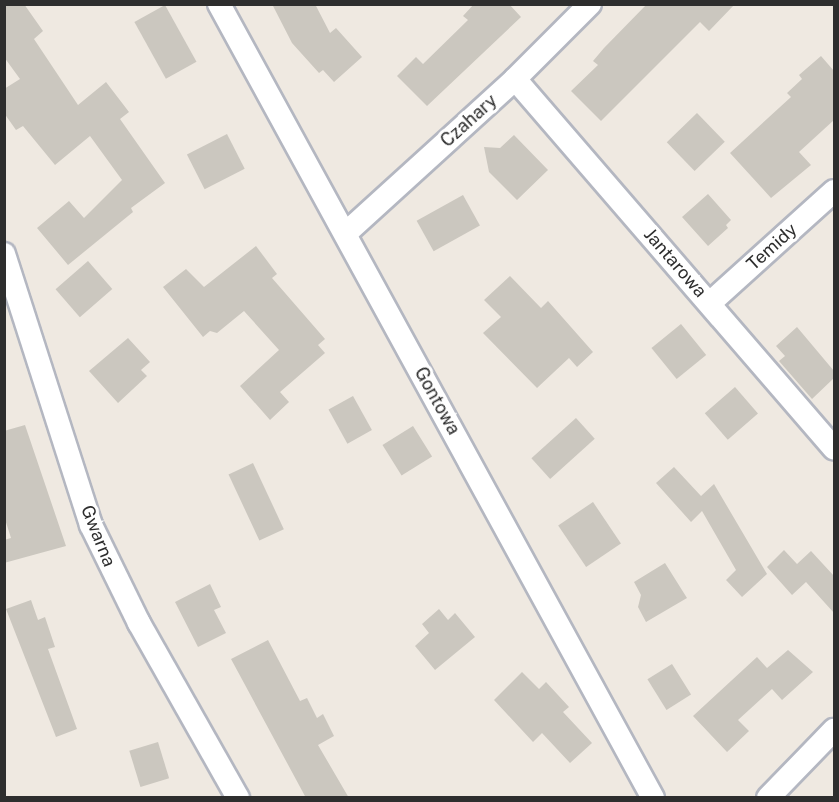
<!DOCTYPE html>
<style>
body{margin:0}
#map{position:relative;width:839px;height:802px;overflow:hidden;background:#efe9e1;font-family:"Public Sans",sans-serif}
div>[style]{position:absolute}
.building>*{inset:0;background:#cbc7bf;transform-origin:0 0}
.roads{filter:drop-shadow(2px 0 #b4b7c1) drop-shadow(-2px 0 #b4b7c1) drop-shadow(0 2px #b4b7c1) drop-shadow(0 -2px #b4b7c1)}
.street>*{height:22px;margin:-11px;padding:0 11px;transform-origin:11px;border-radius:11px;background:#fff}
span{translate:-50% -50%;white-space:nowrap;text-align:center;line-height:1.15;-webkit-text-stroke:6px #fff;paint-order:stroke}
.street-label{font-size:18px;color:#2e2e2e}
.frame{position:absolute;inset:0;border:6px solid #2e2e2e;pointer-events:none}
</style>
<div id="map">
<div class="building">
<i style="clip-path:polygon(4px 4px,24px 4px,43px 31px,34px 39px,78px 105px,106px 82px,129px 112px,120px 119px,165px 183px,131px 208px,133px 212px,68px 265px,37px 228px,69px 201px,84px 218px,122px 180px,90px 136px,55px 165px,23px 126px,16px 130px,4px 113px,4px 89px,20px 79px,4px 57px)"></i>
<i style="clip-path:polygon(272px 4px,315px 4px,330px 33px,336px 28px,362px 57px,334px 82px,323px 70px,319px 73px,292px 43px)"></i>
<i style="clip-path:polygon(474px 4px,509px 4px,521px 17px,427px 106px,397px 76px,416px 57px,423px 64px,468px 20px,463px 16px)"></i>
<i style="clip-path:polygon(647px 4px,735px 4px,709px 31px,700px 22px,601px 121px,571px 91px,598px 65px,593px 61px,604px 48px)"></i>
<i style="left:165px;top:5px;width:65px;height:35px;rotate:61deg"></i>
<i style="clip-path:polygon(821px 56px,834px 71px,834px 120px,799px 152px,811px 165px,771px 198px,730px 153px,791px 97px,787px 93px,802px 79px,799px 75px)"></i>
<i style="left:697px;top:113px;width:40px;height:42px;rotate:46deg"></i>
<i style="left:227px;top:134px;width:39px;height:45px;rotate:63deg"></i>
<i style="clip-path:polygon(514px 135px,548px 170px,517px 200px,489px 172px,484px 147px,500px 148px)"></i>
<i style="clip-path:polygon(708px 194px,731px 220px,726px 225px,728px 228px,708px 246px,682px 217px)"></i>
<i style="left:463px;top:195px;width:35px;height:53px;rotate:61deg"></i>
<i style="clip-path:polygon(256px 246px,277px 274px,272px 278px,325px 339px,318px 345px,325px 353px,280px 392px,289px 402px,270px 420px,240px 386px,279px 350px,244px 311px,217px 333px,210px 331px,203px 337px,163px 287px,186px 269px,204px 287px)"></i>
<i style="left:88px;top:261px;width:37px;height:43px;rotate:49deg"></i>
<i style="clip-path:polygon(510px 276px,541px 308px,548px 301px,593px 352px,577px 367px,569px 358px,537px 388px,483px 333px,501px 317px,484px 300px)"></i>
<i style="left:681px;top:324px;width:40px;height:38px;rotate:51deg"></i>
<i style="clip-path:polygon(797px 327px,834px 371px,834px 378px,812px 399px,779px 361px,785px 356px,776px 346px)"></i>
<i style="clip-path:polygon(128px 338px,150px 362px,141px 370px,147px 376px,118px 403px,89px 371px)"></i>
<i style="left:735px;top:387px;width:35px;height:40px;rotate:49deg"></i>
<i style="left:353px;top:396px;width:39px;height:28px;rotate:61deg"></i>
<i style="left:576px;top:418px;width:28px;height:60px;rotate:48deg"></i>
<i style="clip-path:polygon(25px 425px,66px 546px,4px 563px,4px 540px,11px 538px,4px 516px,4px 431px)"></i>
<i style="left:413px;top:426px;width:36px;height:36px;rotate:58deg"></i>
<i style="left:253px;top:463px;width:73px;height:27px;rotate:65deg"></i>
<i style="clip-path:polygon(674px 467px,701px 496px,714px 484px,767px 574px,742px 597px,726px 580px,736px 570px,702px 511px,691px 522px,656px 483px)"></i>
<i style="left:593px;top:502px;width:50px;height:42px;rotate:56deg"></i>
<i style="clip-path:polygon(784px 550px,797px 564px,811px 551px,834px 576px,834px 613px,806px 582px,792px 595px,767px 567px)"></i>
<i style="clip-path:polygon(665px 563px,687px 598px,646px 622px,638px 607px,641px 595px,634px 582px)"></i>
<i style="clip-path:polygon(210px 584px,221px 607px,214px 610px,226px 633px,198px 647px,175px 602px)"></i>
<i style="clip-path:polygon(31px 600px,38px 620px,45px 617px,55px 647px,48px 649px,77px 729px,56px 737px,6px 609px)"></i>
<i style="clip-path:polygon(439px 609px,448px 620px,455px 613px,475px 637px,435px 670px,415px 646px,429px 633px,422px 624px)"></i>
<i style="clip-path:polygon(268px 640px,300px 701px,307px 698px,317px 718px,323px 714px,334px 736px,318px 745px,349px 798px,306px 798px,231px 659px)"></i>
<i style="clip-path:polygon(788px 650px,813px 672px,782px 700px,772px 689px,738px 720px,749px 731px,727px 752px,693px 716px,757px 657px,767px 668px)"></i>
<i style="left:672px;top:664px;width:36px;height:29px;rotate:58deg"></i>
<i style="clip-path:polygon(522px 672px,539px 689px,546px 682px,569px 707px,563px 712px,592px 743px,570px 763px,542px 733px,533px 742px,494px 700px)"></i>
<i style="left:158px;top:742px;width:38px;height:30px;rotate:73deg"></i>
</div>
<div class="roads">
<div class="street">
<i style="left:219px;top:4px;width:905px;rotate:61.34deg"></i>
<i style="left:515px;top:79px;width:488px;rotate:49.2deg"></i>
<i style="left:346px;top:233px;width:229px;rotate:-42.3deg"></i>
<i style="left:515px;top:79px;width:106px;rotate:-45deg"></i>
<i style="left:4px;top:254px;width:285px;rotate:72.2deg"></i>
<i style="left:91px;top:525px;width:109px;rotate:63.9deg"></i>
<i style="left:139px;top:623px;width:201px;rotate:60.5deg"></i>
<i style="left:710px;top:303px;width:167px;rotate:-42.1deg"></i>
<i style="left:768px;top:798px;width:95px;rotate:-45.9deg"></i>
</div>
</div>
<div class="street-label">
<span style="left:469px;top:121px;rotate:-42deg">Czahary</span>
<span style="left:772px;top:247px;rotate:-42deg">Temidy</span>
<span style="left:675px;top:263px;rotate:49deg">Jantarowa</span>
<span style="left:437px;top:401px;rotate:61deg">Gontowa</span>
<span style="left:98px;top:536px;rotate:68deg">Gwarna</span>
</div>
<div class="frame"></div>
</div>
